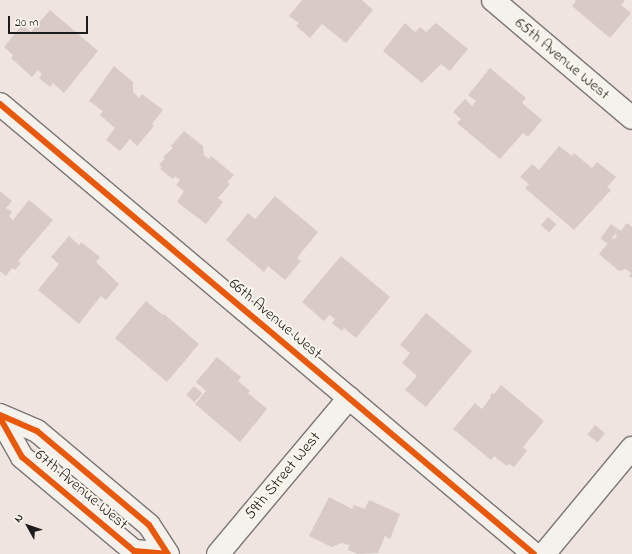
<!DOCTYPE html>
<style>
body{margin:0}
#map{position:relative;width:632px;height:554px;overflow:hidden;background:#efe4df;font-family:"Indie Flower",sans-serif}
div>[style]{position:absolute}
.building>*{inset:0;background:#d9cac6;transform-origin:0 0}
.roads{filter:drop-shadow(1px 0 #7b7674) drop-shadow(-1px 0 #7b7674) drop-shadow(0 1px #7b7674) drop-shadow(0 -1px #7b7674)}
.minor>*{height:22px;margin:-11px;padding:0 11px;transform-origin:11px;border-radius:11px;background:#f5f2ee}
.cycleway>*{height:6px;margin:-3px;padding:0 3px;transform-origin:3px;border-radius:3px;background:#e8590c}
span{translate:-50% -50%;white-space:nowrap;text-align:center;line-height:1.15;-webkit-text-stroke:4px #fbf7ec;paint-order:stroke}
.street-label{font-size:16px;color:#1c1c1c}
.north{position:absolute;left:8px;top:506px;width:40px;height:40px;-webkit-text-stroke:3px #fbf7ec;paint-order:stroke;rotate:310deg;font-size:11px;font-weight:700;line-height:16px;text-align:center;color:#1c1c1c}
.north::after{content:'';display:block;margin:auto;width:14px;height:18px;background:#1c1c1c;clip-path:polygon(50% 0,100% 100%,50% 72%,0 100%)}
.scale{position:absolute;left:8px;top:16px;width:80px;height:18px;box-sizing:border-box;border:2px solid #1c1c1c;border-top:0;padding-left:5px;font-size:12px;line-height:14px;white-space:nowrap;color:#1c1c1c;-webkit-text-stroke:3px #fbf7ec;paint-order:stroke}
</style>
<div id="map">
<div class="building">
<i style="clip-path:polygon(302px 0,362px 0,373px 10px,346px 43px,322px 24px,310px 38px,296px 26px,299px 23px,289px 16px)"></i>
<i style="clip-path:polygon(574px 0,625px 0,621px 5px,631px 13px,610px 38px,572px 6px,576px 1px)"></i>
<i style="clip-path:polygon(50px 10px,98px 51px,64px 93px,53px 83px,50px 87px,39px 78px,42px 74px,38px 70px,32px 77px,11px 58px,13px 55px,4px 47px,22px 25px,31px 32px)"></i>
<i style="clip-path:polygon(405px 23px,415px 32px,420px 27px,426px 32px,436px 23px,468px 49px,450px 71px,441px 64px,422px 83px,383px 51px)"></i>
<i style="clip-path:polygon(114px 66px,133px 82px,133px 92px,139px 98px,142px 94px,163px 110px,152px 124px,154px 126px,137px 146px,130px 139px,120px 151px,106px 140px,115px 128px,100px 115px,103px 111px,89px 101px)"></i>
<i style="clip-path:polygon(490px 68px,526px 98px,522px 103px,542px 120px,528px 137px,523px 133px,500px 159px,457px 123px,461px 119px,453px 112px,465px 99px,472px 106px,476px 101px,468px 95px)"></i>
<i style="clip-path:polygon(184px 131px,203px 146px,204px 155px,209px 159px,211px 156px,234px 175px,227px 182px,230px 184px,218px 198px,223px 202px,206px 224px,177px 202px,184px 191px,176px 185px,180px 180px,175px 176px,173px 179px,160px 169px,162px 167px,159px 165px,165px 158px,163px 157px,173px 148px,171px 146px)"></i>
<i style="clip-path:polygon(559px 146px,572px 156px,574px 153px,592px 168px,597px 162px,616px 177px,607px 187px,611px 190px,574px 230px,525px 188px,529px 184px,520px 177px,532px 164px,539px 170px)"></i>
<i style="clip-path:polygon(0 191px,12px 201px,6px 208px,12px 212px,9px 216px,13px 220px,29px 200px,53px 220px,18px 261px,21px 263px,15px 270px,12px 268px,6px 276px,0 271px)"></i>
<i style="clip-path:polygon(275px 196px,318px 232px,297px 258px,301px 261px,285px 280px,268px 266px,264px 272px,226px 240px,248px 213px,255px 219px)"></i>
<i style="left:548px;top:217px;width:11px;height:11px;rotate:41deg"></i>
<i style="clip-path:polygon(627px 223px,632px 227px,632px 278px,629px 276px,631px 273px,626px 269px,619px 271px,599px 254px,612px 238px,614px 239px,617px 236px,615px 234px,619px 229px,621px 231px)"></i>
<i style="left:611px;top:224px;width:9px;height:18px;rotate:36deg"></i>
<i style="clip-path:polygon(69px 236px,79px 245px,81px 242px,100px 257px,96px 262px,119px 284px,106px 300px,101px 296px,79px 324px,38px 290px,59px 264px,51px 257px)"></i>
<i style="clip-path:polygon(341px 256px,390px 297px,356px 338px,344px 328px,342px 331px,332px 323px,335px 319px,329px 315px,324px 321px,302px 302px)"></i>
<i style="clip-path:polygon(146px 301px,163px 315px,164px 314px,199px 344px,167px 382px,115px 338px)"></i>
<i style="clip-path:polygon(426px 313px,472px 351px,426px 407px,405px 390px,417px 376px,402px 363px,410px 353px,400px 345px)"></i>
<i style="clip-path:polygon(217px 357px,241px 377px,238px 381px,250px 391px,248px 393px,267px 409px,240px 442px,195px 404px,206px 391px,196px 382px)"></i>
<i style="clip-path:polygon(501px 385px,544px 421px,523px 447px,527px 451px,514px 467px,509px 464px,507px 466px,494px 456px,491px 460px,453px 429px,475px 403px,482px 409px,491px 397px,490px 396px,492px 393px,494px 394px)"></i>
<i style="left:194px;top:386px;width:11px;height:12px;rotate:41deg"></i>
<i style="left:595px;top:425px;width:13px;height:12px;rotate:39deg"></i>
<i style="clip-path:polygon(329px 497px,352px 509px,354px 505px,365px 509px,369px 500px,400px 514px,390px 539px,385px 536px,378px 553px,358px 554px,348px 550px,349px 545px,341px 543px,332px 547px,309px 536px)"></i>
</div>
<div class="roads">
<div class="minor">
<i style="left:493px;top:0;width:182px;rotate:40.3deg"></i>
<i style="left:0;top:104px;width:698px;rotate:40.12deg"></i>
<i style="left:0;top:415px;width:40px;rotate:23.4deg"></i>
<i style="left:37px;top:431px;width:146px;rotate:40deg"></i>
<i style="left:149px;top:525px;width:35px;rotate:57deg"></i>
<i style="left:0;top:418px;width:45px;rotate:60.6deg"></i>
<i style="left:22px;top:457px;width:146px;rotate:40deg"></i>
<i style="left:134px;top:551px;width:32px;rotate:5deg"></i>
<i style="left:218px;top:554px;width:204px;rotate:-50deg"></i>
<i style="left:544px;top:554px;width:138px;rotate:-50.3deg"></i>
</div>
</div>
<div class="cycleway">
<i style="left:0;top:104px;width:698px;rotate:40.12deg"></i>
<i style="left:0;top:415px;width:40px;rotate:23.4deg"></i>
<i style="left:37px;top:431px;width:146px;rotate:40deg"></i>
<i style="left:149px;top:525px;width:35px;rotate:57deg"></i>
<i style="left:0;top:418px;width:45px;rotate:60.6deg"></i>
<i style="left:22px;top:457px;width:146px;rotate:40deg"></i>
<i style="left:134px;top:551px;width:32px;rotate:5deg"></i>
</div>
<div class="street-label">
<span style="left:562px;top:59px;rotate:40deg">65th Avenue West</span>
<span style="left:275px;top:319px;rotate:40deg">66th Avenue West</span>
<span style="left:283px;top:476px;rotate:-50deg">59th Street West</span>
<span style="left:81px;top:490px;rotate:40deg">67th Avenue West</span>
</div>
<div class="north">N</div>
<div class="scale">20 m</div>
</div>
